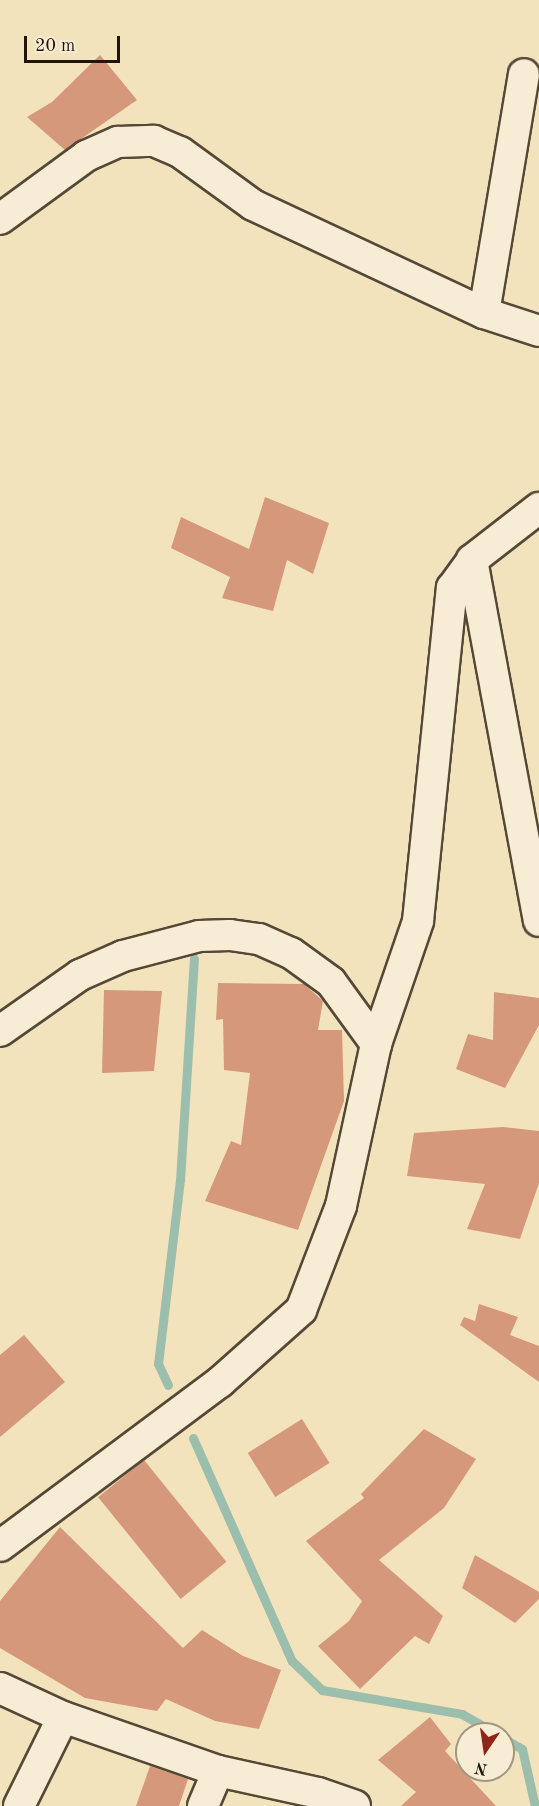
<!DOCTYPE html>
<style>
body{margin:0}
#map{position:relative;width:539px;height:1806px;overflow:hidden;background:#f3e3bd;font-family:"Old Standard TT",serif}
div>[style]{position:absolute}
.stream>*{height:9px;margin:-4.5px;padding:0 4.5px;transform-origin:4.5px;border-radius:4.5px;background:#9cbead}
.building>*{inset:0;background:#d6987a;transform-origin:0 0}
.roads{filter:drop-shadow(2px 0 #564837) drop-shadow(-2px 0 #564837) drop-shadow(0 2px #564837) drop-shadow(0 -2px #564837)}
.street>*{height:30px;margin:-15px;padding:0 15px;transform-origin:15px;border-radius:15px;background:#f7edd4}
span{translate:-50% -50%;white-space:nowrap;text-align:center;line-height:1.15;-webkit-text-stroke:5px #f7edd4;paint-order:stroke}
.north{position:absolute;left:455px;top:1722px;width:60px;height:60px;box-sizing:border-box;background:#f7edd4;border:2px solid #a19783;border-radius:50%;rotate:193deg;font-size:16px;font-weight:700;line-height:24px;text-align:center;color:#21150a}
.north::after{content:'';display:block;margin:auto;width:21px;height:27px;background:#8f2418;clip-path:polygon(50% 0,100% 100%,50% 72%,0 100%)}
.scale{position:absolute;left:24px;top:36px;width:96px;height:27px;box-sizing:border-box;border:3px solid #21150a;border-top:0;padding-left:8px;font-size:18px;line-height:21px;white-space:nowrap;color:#21150a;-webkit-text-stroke:4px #f7edd4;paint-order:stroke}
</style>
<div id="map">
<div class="stream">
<i style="left:168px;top:1385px;width:23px;rotate:-115deg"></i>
<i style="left:158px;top:1364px;width:185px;rotate:-83.2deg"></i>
<i style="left:180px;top:1180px;width:222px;rotate:-86.4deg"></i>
<i style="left:193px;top:1438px;width:244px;rotate:66.1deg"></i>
<i style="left:292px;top:1661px;width:42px;rotate:44deg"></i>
<i style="left:322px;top:1690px;width:142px;rotate:9.7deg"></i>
<i style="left:462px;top:1714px;width:40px;rotate:29.7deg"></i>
<i style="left:503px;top:1738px;width:22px;rotate:30deg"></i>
<i style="left:522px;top:1749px;width:58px;rotate:77.2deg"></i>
</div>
<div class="building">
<i style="clip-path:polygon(100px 55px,137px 100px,65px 150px,27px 117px,52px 102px)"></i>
<i style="clip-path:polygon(265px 497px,329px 523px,313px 574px,287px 560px,273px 611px,222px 598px,230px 577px,171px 548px,181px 517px,249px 549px)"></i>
<i style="clip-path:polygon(218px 983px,304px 984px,323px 1001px,318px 1030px,342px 1030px,344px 1101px,298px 1230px,205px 1201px,231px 1141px,241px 1145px,250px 1073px,224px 1070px,223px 1019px,216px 1020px)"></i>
<i style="clip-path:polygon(104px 990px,162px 991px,154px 1071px,102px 1073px)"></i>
<i style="clip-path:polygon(494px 992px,539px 998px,539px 1025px,505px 1088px,456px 1069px,468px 1034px,493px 1040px)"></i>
<i style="clip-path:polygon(503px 1127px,539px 1131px,539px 1183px,520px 1239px,467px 1229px,485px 1184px,407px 1176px,414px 1133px)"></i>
<i style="clip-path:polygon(479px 1304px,518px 1317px,510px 1335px,539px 1346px,539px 1382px,460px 1325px,464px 1317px,475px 1321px)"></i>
<i style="clip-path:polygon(24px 1335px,65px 1382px,0 1437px,0 1355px)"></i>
<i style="left:302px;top:1419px;width:52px;height:64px;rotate:58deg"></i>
<i style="clip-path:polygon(424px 1429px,476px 1459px,444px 1508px,379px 1560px,443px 1616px,429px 1644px,415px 1636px,360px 1689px,318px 1646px,349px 1621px,362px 1601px,306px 1541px,364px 1498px,361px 1494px)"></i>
<i style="left:144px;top:1460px;width:131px;height:59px;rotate:51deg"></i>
<i style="clip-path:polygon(60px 1527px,183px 1648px,202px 1630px,243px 1656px,281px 1670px,259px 1729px,215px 1721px,166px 1699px,157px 1711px,85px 1698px,0 1648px,0 1601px)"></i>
<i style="clip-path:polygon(475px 1555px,539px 1592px,539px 1599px,515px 1623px,462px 1588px)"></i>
<i style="clip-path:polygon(430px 1717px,451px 1744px,445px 1751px,496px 1806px,401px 1806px,416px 1792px,378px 1760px)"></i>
<i style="clip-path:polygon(150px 1766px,188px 1779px,179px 1806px,136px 1806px)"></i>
</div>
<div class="roads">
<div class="street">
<i style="left:0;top:219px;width:107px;rotate:-36.2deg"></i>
<i style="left:86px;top:156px;width:35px;rotate:-24deg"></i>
<i style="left:118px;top:142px;width:36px;rotate:-2deg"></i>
<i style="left:154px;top:141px;width:28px;rotate:23deg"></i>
<i style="left:180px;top:152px;width:90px;rotate:36deg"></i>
<i style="left:253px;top:205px;width:255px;rotate:25.1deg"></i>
<i style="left:484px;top:313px;width:58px;rotate:18.1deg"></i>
<i style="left:484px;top:313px;width:242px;rotate:-80.5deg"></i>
<i style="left:472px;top:560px;width:367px;rotate:79.5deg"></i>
<i style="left:0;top:1031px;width:98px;rotate:-35deg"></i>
<i style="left:80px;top:975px;width:47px;rotate:-23.8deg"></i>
<i style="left:123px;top:956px;width:79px;rotate:-14.7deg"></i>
<i style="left:199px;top:936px;width:31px;rotate:-2deg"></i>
<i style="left:230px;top:935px;width:29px;rotate:8deg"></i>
<i style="left:259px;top:939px;width:35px;rotate:24deg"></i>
<i style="left:291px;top:953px;width:49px;rotate:35.9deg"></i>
<i style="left:331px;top:982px;width:77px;rotate:54deg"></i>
<i style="left:376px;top:1044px;width:166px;rotate:102.2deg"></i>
<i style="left:341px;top:1206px;width:111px;rotate:111deg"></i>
<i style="left:301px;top:1310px;width:108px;rotate:138.4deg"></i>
<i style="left:220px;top:1382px;width:274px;rotate:143.3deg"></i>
<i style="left:376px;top:1044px;width:130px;rotate:-71.1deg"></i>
<i style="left:418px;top:921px;width:335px;rotate:-84.2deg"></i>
<i style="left:452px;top:588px;width:34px;rotate:-54deg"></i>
<i style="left:472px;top:560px;width:85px;rotate:-37.8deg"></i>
<i style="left:0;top:1688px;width:69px;rotate:24.7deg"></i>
<i style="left:63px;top:1717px;width:164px;rotate:19.2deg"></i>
<i style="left:218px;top:1771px;width:102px;rotate:12.4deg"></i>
<i style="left:318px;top:1793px;width:39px;rotate:19deg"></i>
<i style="left:19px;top:1806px;width:99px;rotate:-63.7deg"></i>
<i style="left:203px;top:1806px;width:38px;rotate:-67deg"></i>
</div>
</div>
<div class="north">N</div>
<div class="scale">20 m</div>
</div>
